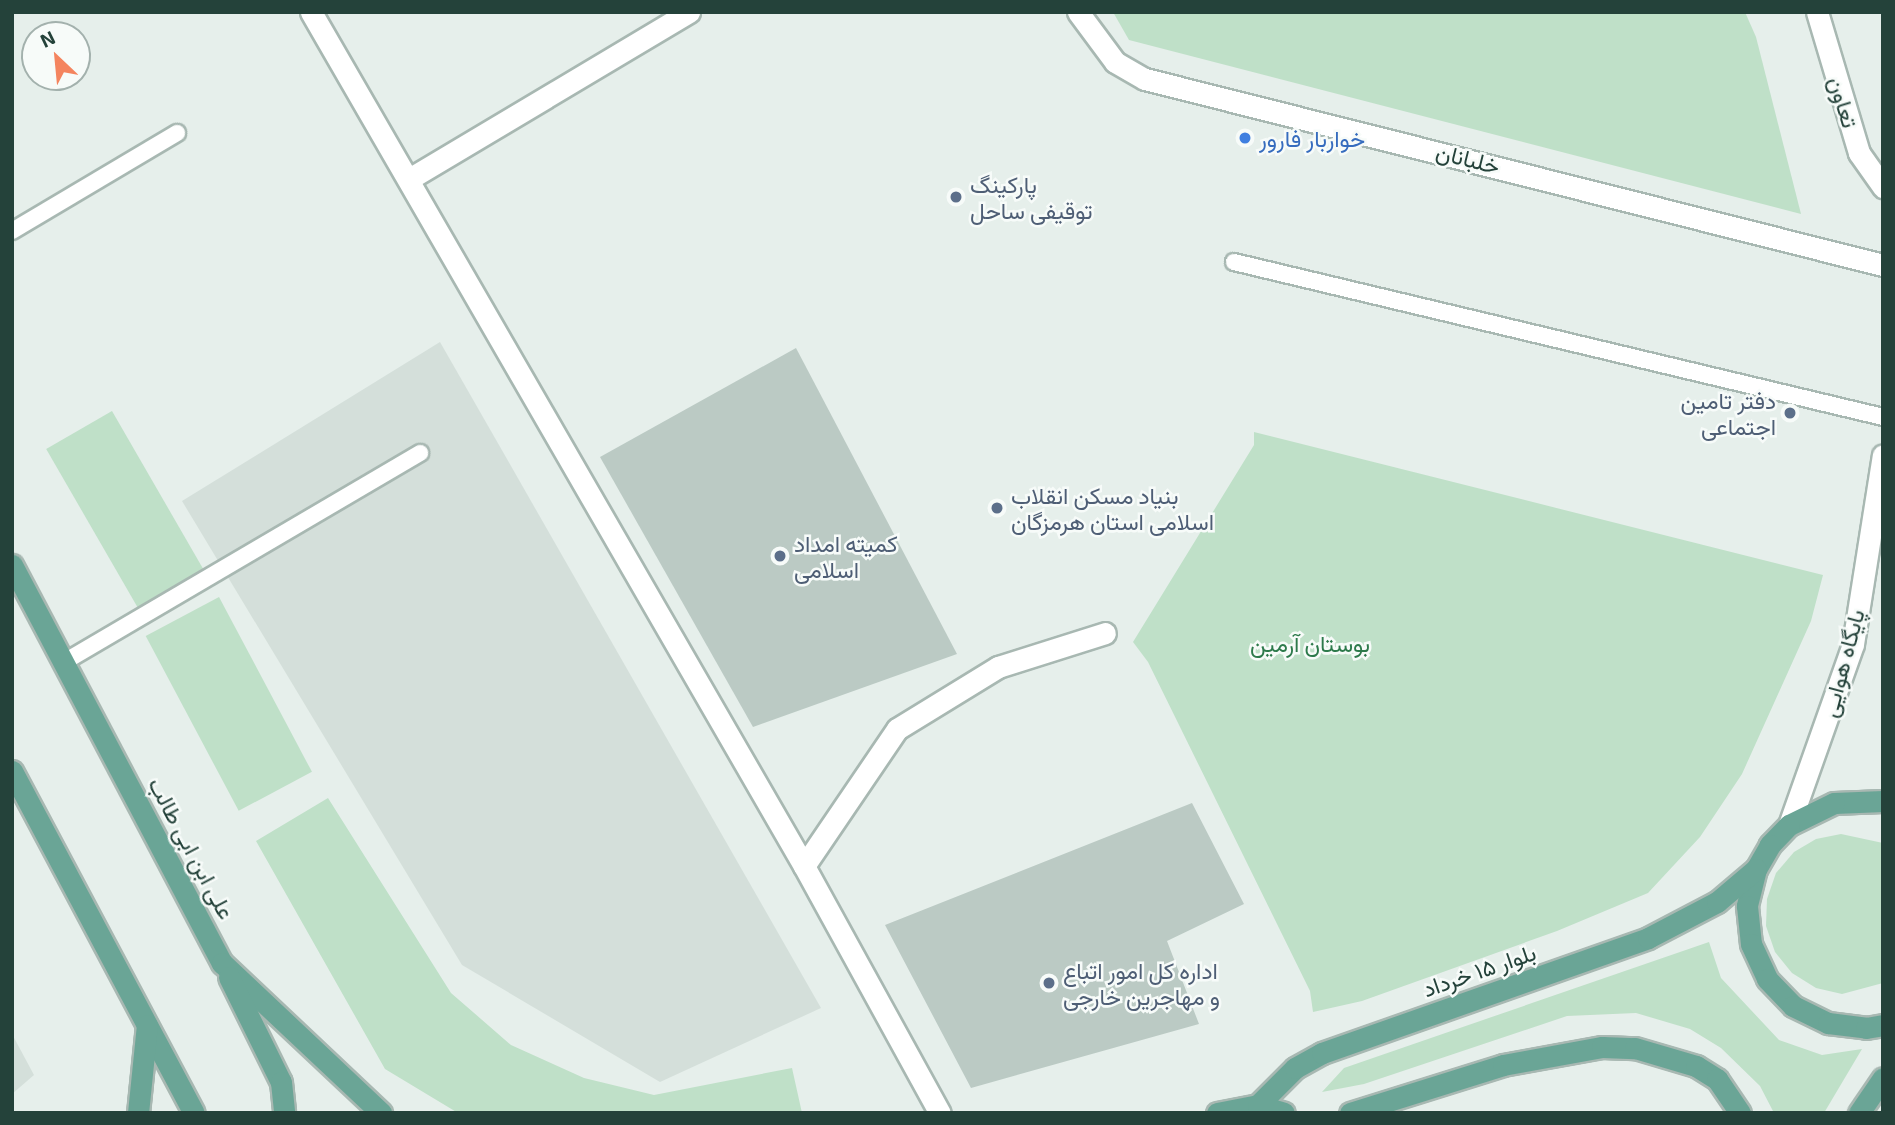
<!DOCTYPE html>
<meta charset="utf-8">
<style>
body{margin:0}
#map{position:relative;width:1895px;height:1125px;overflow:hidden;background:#e6efeb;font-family:"Exo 2",Vazirmatn,sans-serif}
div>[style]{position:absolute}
.built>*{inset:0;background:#d4dfda}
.green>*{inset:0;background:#bfe0c8;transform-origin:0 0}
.building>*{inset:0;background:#bbcac4}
.roads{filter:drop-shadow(2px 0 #a8b8b2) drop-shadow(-2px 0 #a8b8b2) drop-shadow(0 2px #a8b8b2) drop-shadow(0 -2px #a8b8b2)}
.service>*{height:16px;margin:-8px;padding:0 8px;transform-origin:8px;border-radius:8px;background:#fff}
.minor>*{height:21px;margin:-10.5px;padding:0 10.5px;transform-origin:10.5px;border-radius:10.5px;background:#fff}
.tertiary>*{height:21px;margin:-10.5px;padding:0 10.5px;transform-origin:10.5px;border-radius:10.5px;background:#fff}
.secondary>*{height:21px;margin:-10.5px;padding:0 10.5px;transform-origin:10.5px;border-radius:10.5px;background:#fff}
.primary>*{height:21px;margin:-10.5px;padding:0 10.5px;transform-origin:10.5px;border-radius:10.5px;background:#6aa596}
.dots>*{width:19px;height:19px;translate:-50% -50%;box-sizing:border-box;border:4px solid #f7fbf9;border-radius:50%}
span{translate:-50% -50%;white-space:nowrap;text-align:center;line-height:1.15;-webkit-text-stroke:5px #f7fbf9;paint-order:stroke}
.street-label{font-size:23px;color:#24423a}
.shop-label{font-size:23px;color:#366cbe}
.left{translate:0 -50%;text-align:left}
.service-label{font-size:23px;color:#4e5e75}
.right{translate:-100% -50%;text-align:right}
.park-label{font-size:23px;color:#2d7a4b}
.frame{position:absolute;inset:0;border:14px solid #24423a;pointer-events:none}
.north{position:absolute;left:21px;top:21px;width:70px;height:70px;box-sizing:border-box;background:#f7fbf9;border:2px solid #a3b1ad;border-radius:50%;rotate:334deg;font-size:19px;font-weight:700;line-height:28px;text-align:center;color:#24423a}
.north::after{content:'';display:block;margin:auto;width:24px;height:32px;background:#f4845f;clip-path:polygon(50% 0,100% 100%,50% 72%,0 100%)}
</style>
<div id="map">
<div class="built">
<i style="clip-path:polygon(440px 342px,821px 1008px,660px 1082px,462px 965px,182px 501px)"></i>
<i style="clip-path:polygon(12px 1034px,34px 1075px,12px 1094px)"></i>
</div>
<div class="green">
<i style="clip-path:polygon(1113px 12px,1745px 12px,1756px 37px,1801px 214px,1129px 40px)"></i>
<i style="left:112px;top:411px;width:183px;height:76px;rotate:60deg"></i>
<i style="clip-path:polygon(1254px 432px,1823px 575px,1811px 621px,1742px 774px,1700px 837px,1648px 893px,1557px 931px,1362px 1001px,1313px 1012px,1310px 991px,1148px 662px,1133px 642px,1254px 445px)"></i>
<i style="left:219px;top:597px;width:198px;height:83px;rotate:62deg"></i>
<i style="clip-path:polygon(328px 798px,451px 993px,511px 1045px,584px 1078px,654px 1095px,792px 1068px,802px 1113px,458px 1113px,385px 1069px,256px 841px)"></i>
<i style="clip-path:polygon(1841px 834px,1883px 843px,1883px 983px,1842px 994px,1816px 988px,1792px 973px,1775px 952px,1766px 926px,1767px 899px,1776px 873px,1794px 852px,1816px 839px)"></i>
<i style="clip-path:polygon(1709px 942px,1721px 978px,1779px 1040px,1822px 1055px,1862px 1049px,1824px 1113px,1774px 1113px,1760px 1086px,1721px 1048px,1690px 1029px,1636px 1013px,1567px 1016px,1364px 1084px,1322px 1092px,1344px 1068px)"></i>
</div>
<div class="building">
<i style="clip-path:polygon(796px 348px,957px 654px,753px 727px,600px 457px)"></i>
<i style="clip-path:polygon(1192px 803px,1244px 904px,1167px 941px,1199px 1024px,971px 1088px,885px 925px)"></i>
</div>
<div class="roads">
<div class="service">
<i style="left:12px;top:231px;width:192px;rotate:-30.7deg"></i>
<i style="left:1234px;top:262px;width:667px;rotate:13.43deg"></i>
<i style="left:64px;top:662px;width:413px;rotate:-30.4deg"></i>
</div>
<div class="minor">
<i style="left:311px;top:12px;width:986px;rotate:60deg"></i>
<i style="left:804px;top:866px;width:282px;rotate:61.2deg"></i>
<i style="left:1078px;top:12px;width:62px;rotate:53.5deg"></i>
<i style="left:1115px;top:62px;width:34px;rotate:30deg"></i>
<i style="left:1145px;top:79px;width:761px;rotate:14.15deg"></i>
<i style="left:409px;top:179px;width:326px;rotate:-30.8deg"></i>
<i style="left:804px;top:866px;width:166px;rotate:-55.8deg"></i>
<i style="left:897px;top:729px;width:119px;rotate:-31.5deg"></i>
<i style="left:998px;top:667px;width:112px;rotate:-17.6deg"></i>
</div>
<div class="tertiary">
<i style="left:1817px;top:12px;width:147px;rotate:73.4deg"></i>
<i style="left:1859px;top:153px;width:42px;rotate:54.8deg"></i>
</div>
<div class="secondary">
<i style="left:1789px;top:825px;width:192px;rotate:-70.5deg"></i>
<i style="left:1853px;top:644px;width:191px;rotate:-81deg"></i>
</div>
<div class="primary">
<i style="left:12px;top:565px;width:450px;rotate:62.2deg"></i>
<i style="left:222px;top:963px;width:219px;rotate:43.3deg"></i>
<i style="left:12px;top:771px;width:387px;rotate:62deg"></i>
<i style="left:1883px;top:801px;width:49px;rotate:177.7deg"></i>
<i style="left:1834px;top:803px;width:50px;rotate:153.9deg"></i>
<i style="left:1789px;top:825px;width:28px;rotate:134deg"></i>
<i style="left:1770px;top:845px;width:28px;rotate:120deg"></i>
<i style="left:1756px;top:869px;width:38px;rotate:104deg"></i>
<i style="left:1747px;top:906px;width:38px;rotate:84deg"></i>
<i style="left:1751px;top:944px;width:38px;rotate:65deg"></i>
<i style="left:1767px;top:979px;width:37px;rotate:46deg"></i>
<i style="left:1793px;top:1006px;width:39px;rotate:26deg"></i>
<i style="left:1828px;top:1023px;width:38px;rotate:7deg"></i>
<i style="left:1866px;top:1028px;width:17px;rotate:-10deg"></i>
<i style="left:229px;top:977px;width:117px;rotate:63.7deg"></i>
<i style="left:281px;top:1082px;width:31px;rotate:84deg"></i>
<i style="left:1258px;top:1105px;width:27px;rotate:17deg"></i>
<i style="left:138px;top:1113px;width:88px;rotate:-84.2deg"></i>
<i style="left:1217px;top:1113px;width:42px;rotate:-11deg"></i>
<i style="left:1258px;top:1105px;width:52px;rotate:-45deg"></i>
<i style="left:1295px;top:1068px;width:31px;rotate:-29deg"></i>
<i style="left:1322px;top:1053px;width:346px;rotate:-19.4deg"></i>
<i style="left:1648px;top:938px;width:78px;rotate:-27.6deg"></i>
<i style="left:1717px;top:902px;width:51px;rotate:-40.2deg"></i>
<i style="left:1350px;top:1113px;width:160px;rotate:-17.4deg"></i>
<i style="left:1503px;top:1065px;width:101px;rotate:-10.3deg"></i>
<i style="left:1602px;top:1047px;width:33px;rotate:2deg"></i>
<i style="left:1635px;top:1048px;width:64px;rotate:16.4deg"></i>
<i style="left:1696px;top:1066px;width:25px;rotate:32deg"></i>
<i style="left:1717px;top:1079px;width:41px;rotate:55.9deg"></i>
<i style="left:1859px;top:1113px;width:42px;rotate:-55.6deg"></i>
</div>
</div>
<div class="dots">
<i style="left:1245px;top:138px;background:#3f7fe0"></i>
<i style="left:956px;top:197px;background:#5c6f8a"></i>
<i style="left:1790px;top:413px;background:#5c6f8a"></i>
<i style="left:997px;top:508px;background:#5c6f8a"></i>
<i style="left:780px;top:556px;background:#5c6f8a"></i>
<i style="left:1049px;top:983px;background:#5c6f8a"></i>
</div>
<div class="street-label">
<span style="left:1844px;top:102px;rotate:73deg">تعاون</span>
<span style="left:1468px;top:158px;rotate:14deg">خلبانان</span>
<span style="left:1842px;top:663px;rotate:-75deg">پایگاه هوایی</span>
<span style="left:192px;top:848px;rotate:62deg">علی ابن ابی طالب</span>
<span style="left:1479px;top:970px;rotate:-19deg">بلوار ۱۵ خرداد</span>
</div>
<div class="shop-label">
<span class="left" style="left:1259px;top:138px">خواربار فارور</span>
</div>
<div class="service-label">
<span class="left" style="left:970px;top:197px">پارکینگ<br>توقیفی ساحل</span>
<span class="right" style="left:1776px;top:413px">دفتر تامین<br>اجتماعی</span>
<span class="left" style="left:1011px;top:508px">بنیاد مسکن انقلاب<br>اسلامی استان هرمزگان</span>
<span class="left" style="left:794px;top:556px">کمیته امداد<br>اسلامی</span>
<span class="left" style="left:1063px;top:983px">اداره کل امور اتباع<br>و مهاجرین خارجی</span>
</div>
<div class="park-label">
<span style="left:1310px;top:643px">بوستان آرمین</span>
</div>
<div class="frame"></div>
<div class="north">N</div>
</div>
